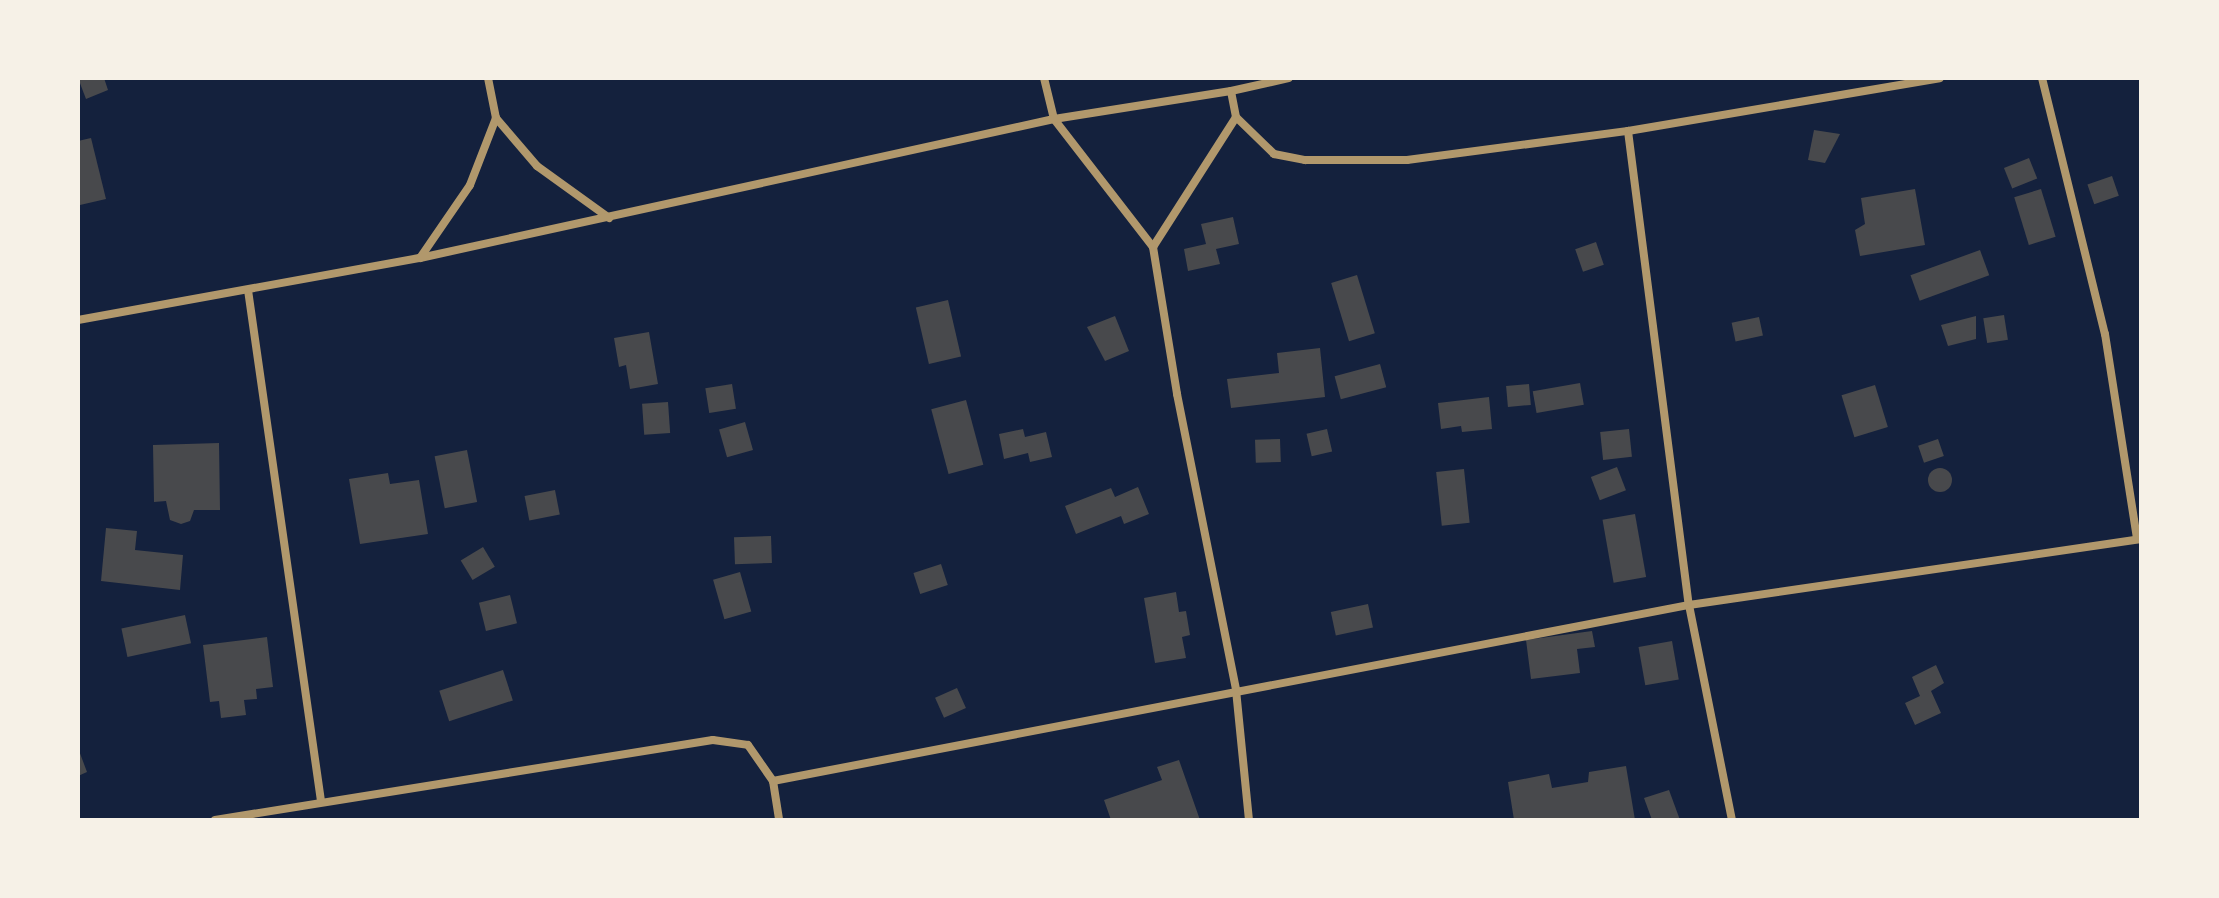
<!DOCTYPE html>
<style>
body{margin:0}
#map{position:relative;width:2219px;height:898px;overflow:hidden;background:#14213d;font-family:Commissioner,sans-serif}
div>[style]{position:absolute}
.building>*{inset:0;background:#48494c;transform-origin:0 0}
.round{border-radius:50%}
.minor>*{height:8px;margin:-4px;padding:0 4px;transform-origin:4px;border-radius:4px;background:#b1986c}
span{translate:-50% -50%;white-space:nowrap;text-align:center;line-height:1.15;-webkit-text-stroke:8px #f6f1e7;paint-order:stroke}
.frame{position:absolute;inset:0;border:80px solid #f6f1e7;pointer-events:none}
</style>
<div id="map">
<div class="building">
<i style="clip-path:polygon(78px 78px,104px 78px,108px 90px,86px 99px)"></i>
<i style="clip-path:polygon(1814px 130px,1840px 134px,1825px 163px,1808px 160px)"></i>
<i style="clip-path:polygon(91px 138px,106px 199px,80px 205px,78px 141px)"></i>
<i style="left:2029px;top:158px;width:22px;height:27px;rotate:68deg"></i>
<i style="left:2112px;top:176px;width:21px;height:26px;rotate:71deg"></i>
<i style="clip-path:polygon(1915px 189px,1925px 245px,1860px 256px,1855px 230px,1865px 224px,1861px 198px)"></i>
<i style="left:2041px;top:189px;width:50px;height:28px;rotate:73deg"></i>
<i style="clip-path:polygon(1233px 217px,1239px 244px,1216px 249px,1220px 264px,1188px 271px,1184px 249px,1206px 244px,1201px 224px)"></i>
<i style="left:1596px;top:242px;width:24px;height:22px;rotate:71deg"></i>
<i style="left:1980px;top:250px;width:27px;height:74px;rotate:70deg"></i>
<i style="left:1357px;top:275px;width:61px;height:27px;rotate:73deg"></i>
<i style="left:948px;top:300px;width:58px;height:33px;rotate:77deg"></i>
<i style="left:2004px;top:315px;width:25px;height:21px;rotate:81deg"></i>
<i style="clip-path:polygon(1115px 316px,1129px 351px,1105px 361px,1087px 327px)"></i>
<i style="clip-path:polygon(1976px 316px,1976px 339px,1948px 346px,1941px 325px)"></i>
<i style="left:1759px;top:317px;width:19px;height:28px;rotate:78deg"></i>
<i style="clip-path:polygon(649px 332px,658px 384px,630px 389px,626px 365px,619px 367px,614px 338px)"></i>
<i style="clip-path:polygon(1320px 348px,1325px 397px,1231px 408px,1227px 379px,1279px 373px,1277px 353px)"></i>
<i style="left:1380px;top:364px;width:24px;height:47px;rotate:75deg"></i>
<i style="left:1580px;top:383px;width:22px;height:48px;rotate:80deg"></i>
<i style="left:732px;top:384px;width:25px;height:27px;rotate:81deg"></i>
<i style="left:1529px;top:384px;width:21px;height:23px;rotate:85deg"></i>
<i style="left:1875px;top:385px;width:44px;height:35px;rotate:73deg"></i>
<i style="clip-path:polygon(1489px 397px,1492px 429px,1462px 432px,1461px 426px,1441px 429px,1438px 403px)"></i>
<i style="left:966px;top:400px;width:67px;height:36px;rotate:75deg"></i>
<i style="left:668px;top:402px;width:31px;height:26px;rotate:86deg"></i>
<i style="left:745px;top:422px;width:29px;height:27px;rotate:74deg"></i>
<i style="clip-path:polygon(1023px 429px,1025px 437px,1046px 432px,1052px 457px,1030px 462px,1028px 453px,1004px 459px,999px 434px)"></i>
<i style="left:1327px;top:429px;width:23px;height:21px;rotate:77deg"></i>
<i style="left:1629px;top:429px;width:28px;height:29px;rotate:84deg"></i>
<i style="left:1280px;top:439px;width:23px;height:25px;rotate:88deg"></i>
<i style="left:1938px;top:439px;width:18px;height:21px;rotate:71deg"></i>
<i style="clip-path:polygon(219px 443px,220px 510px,194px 510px,190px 521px,181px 524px,170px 520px,166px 501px,154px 502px,153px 445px)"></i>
<i style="left:467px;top:450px;width:53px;height:33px;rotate:79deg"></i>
<i style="left:1617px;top:467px;width:25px;height:28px;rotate:69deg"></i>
<i class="round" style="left:1928px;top:468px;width:24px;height:24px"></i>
<i style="left:1464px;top:469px;width:54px;height:28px;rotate:84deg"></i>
<i style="clip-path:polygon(388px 473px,390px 484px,419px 480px,428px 534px,360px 544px,349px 479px)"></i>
<i style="clip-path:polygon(1138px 487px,1149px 514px,1124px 524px,1121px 516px,1076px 534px,1065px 506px,1111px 488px,1115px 497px)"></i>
<i style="left:555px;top:490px;width:25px;height:31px;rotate:79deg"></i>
<i style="left:1635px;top:514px;width:64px;height:33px;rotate:80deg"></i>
<i style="clip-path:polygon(106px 528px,137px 531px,135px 550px,183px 555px,180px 590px,101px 581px)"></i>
<i style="left:771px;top:536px;width:27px;height:37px;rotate:88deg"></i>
<i style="left:483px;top:547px;width:23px;height:26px;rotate:59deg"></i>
<i style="left:941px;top:564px;width:22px;height:29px;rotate:72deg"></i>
<i style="left:740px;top:572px;width:41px;height:28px;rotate:74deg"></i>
<i style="clip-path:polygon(1176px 592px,1179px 612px,1186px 611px,1190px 635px,1182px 637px,1186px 658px,1155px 663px,1144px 598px)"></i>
<i style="left:510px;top:595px;width:29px;height:32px;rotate:76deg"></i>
<i style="left:1368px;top:604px;width:24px;height:38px;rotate:78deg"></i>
<i style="left:185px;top:615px;width:29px;height:65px;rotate:78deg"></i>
<i style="clip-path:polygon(1592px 631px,1595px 647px,1577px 649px,1580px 673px,1531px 679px,1526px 640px)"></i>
<i style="clip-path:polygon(267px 637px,273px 687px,256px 689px,257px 699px,244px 700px,246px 715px,221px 718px,219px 701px,210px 702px,203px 645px)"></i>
<i style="left:1672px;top:641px;width:39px;height:34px;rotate:80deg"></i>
<i style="clip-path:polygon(1936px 665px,1944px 683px,1931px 691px,1941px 713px,1915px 725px,1905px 703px,1920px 696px,1912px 677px)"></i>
<i style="left:503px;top:670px;width:32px;height:67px;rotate:72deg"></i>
<i style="left:957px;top:688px;width:22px;height:24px;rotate:66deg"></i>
<i style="clip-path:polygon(78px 748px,87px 772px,78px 776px)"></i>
<i style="clip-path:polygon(1179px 760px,1200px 820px,1111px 820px,1104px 800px,1162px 780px,1157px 767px)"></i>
<i style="clip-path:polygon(1626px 766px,1635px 820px,1514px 820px,1508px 782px,1549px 774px,1552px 788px,1588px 782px,1589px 772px)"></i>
<i style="clip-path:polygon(1669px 790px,1680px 820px,1652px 820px,1644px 798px)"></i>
</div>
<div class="minor">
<i style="left:488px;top:78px;width:41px;rotate:78.7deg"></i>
<i style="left:496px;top:118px;width:63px;rotate:49.5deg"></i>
<i style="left:537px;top:166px;width:89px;rotate:35.8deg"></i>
<i style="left:1044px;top:78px;width:42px;rotate:76.3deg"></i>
<i style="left:1054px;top:119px;width:162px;rotate:52.3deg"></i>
<i style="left:1153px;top:247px;width:149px;rotate:80.7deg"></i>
<i style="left:1177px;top:394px;width:302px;rotate:78.7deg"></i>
<i style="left:1236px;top:690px;width:131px;rotate:84.3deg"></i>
<i style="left:2042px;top:78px;width:264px;rotate:76.2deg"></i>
<i style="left:2105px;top:334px;width:207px;rotate:81.1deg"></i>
<i style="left:1236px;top:117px;width:53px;rotate:44.2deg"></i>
<i style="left:1274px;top:154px;width:32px;rotate:11deg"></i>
<i style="left:1305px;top:160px;width:102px"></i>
<i style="left:1407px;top:160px;width:223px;rotate:-7.5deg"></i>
<i style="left:1628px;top:131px;width:316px;rotate:-9.6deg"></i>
<i style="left:1628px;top:131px;width:478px;rotate:82.7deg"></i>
<i style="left:1689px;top:605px;width:219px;rotate:78.7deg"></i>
<i style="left:1153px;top:247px;width:154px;rotate:-57.4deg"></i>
<i style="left:1236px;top:117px;width:26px;rotate:-101deg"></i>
<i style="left:420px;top:258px;width:88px;rotate:-55.6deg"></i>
<i style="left:470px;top:185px;width:72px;rotate:-68.8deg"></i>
<i style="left:248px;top:290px;width:516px;rotate:81.87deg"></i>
<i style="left:78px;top:320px;width:348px;rotate:-10.3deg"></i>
<i style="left:420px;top:258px;width:649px;rotate:-12.37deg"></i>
<i style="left:1054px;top:119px;width:179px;rotate:-9deg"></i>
<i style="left:1231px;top:91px;width:59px;rotate:-12.6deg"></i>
<i style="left:773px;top:781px;width:933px;rotate:-10.88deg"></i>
<i style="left:1689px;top:605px;width:457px;rotate:-8.3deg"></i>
<i style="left:215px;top:820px;width:504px;rotate:-9.13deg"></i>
<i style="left:713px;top:740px;width:35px;rotate:8deg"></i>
<i style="left:748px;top:745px;width:44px;rotate:55.2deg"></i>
<i style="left:773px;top:781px;width:39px;rotate:81deg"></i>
</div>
<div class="frame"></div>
</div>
